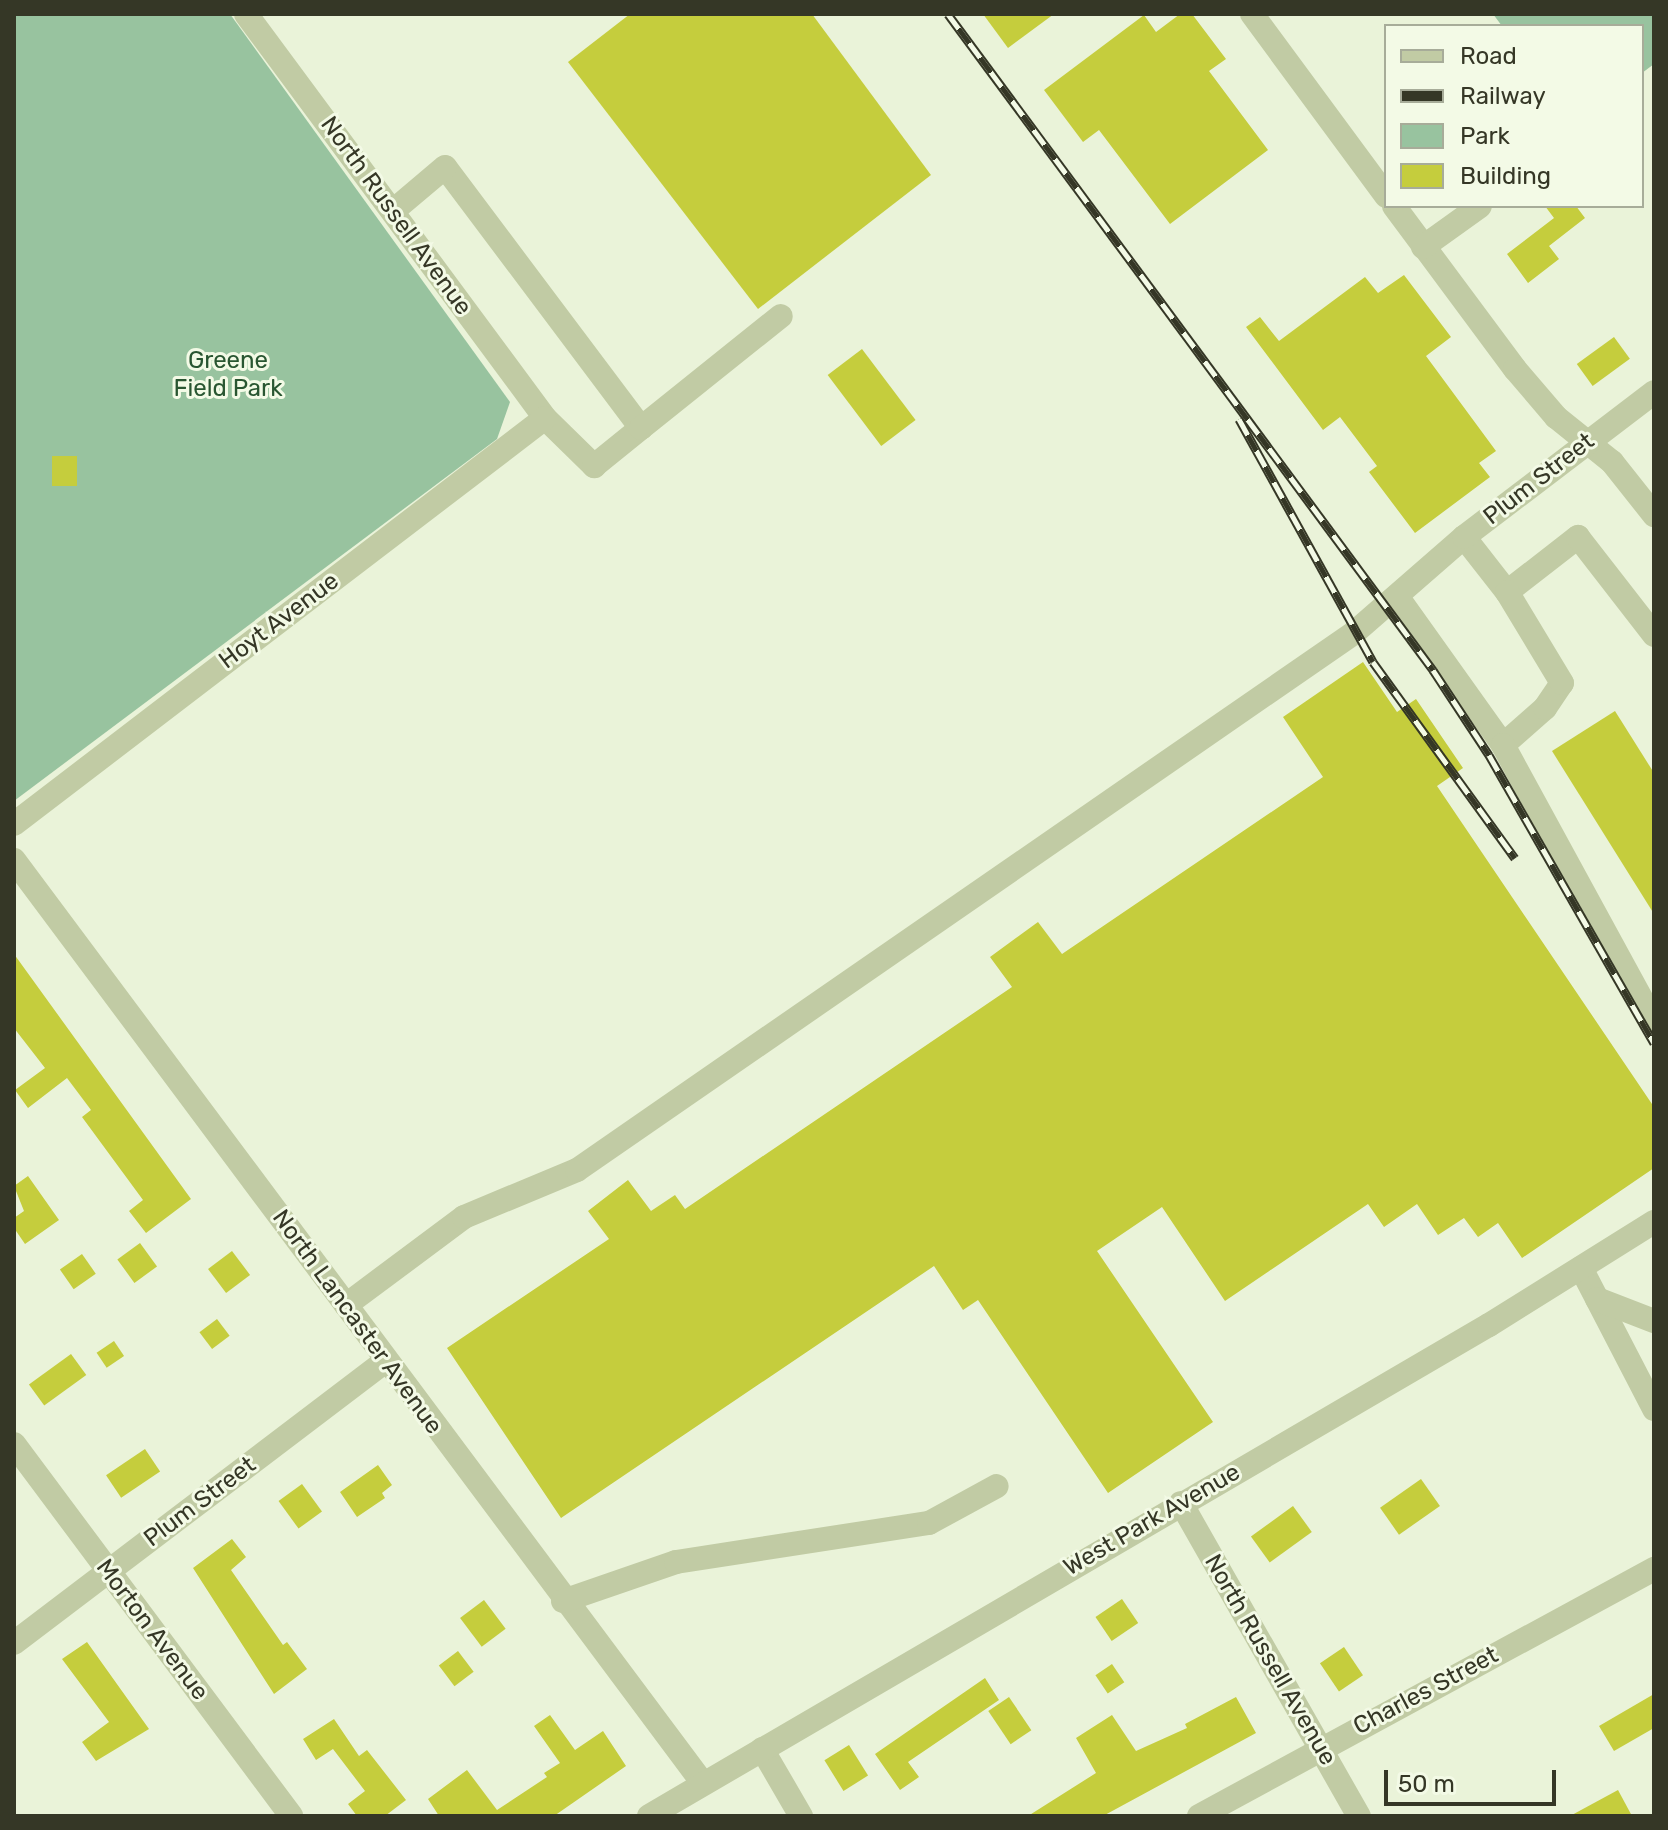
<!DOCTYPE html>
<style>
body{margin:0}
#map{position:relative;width:1668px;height:1830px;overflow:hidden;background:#eaf3d9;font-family:Rubik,sans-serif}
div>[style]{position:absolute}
.green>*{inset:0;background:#98c39f}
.building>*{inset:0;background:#c5cd3d;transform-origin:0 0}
.minor>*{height:24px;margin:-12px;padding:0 12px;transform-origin:12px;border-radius:12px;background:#c1cba4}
.rail>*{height:9px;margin-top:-4.5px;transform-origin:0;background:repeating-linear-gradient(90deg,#f3fae6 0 18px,#353726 0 36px);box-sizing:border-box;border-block:2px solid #353726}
span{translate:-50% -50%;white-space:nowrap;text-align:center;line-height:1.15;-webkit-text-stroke:6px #f3fae6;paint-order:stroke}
.street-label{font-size:24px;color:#353726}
.park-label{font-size:24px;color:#295631}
.frame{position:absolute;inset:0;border:16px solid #353726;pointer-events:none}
.legend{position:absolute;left:1384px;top:24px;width:260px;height:184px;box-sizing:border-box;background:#f3fae6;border:2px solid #a7ac99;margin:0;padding:10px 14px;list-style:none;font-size:24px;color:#353726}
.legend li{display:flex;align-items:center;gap:16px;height:40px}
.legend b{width:40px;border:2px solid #a7ac99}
.scale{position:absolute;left:1384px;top:1770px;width:172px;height:36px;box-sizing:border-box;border:4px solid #353726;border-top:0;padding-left:10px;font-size:24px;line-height:28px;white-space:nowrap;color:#353726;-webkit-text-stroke:6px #f3fae6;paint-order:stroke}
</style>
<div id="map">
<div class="green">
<i style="clip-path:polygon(14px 14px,230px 14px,510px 402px,497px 439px,14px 801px)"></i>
<i style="clip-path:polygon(1493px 14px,1654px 14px,1654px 64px,1642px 73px,1642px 26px,1502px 26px)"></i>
</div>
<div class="building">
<i style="clip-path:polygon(630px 14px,812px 14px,931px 175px,758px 309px,568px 62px)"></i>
<i style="clip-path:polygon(983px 14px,1054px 14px,1008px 48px)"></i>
<i style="clip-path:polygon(1180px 14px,1192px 14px,1226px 59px,1209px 71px,1268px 150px,1170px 224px,1099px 130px,1083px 142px,1044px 90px,1144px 15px,1156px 32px)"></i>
<i style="clip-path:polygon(1545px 206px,1576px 206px,1585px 218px,1549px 246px,1559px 259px,1528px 283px,1507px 254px,1554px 218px)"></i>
<i style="clip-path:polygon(1404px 275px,1451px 337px,1426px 356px,1496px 451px,1479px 463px,1490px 477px,1415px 533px,1369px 472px,1377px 466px,1340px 417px,1323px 430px,1246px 327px,1260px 317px,1279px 341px,1365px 277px,1378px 293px)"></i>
<i style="left:1614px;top:337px;width:27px;height:46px;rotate:54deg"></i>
<i style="left:862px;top:349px;width:89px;height:43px;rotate:53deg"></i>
<i style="left:52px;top:456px;width:25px;height:30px"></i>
<i style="clip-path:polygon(1363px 662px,1397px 712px,1416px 699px,1463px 768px,1437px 786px,1654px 1107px,1654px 1168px,1522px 1258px,1498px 1223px,1478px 1237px,1464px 1218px,1438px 1235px,1417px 1204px,1384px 1227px,1368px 1204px,1225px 1301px,1162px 1207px,1097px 1251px,1213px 1422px,1108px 1493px,978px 1300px,963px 1310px,934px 1266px,561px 1518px,447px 1348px,609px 1239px,588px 1211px,628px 1180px,651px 1211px,675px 1195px,685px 1209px,1012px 987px,990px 957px,1038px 922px,1062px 954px,1323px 777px,1283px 717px)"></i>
<i style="clip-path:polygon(1615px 711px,1654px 773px,1654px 914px,1552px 751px)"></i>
<i style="clip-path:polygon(14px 954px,191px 1199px,146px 1233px,129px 1211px,143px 1200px,82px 1117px,91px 1110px,67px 1078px,28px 1108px,15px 1090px,45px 1068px,14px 1028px)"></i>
<i style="clip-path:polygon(28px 1176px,59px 1220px,25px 1244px,14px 1228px,14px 1218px,24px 1211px,14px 1186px)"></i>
<i style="left:140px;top:1243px;width:29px;height:28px;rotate:54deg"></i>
<i style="left:232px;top:1251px;width:30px;height:30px;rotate:53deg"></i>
<i style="left:82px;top:1254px;width:24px;height:27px;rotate:55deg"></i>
<i style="left:217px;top:1319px;width:21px;height:22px;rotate:53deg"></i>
<i style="left:114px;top:1341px;width:18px;height:21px;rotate:56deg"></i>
<i style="left:71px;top:1354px;width:26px;height:52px;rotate:54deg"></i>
<i style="left:145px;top:1449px;width:27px;height:47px;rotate:56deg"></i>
<i style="clip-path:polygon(378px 1465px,392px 1485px,382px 1493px,385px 1498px,357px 1517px,340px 1492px)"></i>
<i style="left:1421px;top:1479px;width:33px;height:50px;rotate:55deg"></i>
<i style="left:302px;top:1484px;width:34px;height:29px;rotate:54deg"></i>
<i style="left:1293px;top:1506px;width:32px;height:52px;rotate:54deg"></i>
<i style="clip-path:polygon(232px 1539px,246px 1557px,231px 1570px,283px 1645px,287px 1642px,307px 1669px,274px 1694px,193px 1568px)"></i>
<i style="left:1122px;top:1599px;width:29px;height:32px;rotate:56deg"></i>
<i style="left:484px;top:1600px;width:36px;height:30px;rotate:53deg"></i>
<i style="clip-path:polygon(87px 1642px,149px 1729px,96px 1761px,82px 1742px,109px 1722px,62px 1659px)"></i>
<i style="left:1344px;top:1647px;width:34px;height:29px;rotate:56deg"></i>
<i style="left:458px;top:1651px;width:26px;height:24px;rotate:53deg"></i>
<i style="left:1112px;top:1664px;width:22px;height:20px;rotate:56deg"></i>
<i style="clip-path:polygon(985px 1678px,999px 1700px,908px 1762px,919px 1777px,900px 1790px,875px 1754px)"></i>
<i style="clip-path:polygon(1654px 1694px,1654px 1728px,1614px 1751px,1599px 1726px)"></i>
<i style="left:1009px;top:1697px;width:40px;height:25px;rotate:56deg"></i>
<i style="clip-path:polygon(1236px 1697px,1256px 1733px,1103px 1816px,1028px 1816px,1096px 1773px,1076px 1738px,1112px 1715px,1136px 1751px,1187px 1728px,1185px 1724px)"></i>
<i style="clip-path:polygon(550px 1715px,575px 1750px,603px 1731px,626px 1766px,554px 1816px,439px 1816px,428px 1799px,467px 1770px,497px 1810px,547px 1777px,544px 1773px,560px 1763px,534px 1726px)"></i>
<i style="clip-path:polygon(334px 1719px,359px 1756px,367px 1750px,406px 1800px,385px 1816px,357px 1816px,348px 1804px,365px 1791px,333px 1749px,316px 1760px,303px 1739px)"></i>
<i style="left:849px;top:1745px;width:36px;height:29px;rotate:58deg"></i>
<i style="clip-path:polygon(1618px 1790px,1632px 1816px,1570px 1816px)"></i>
</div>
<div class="minor">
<i style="left:246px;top:14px;width:503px;rotate:53.49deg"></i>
<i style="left:545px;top:418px;width:69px;rotate:44.4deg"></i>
<i style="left:594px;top:466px;width:60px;rotate:-39deg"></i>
<i style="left:641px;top:428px;width:326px;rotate:-126.9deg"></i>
<i style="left:445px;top:167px;width:68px;rotate:139.8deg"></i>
<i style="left:1252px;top:14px;width:226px;rotate:53.6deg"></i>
<i style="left:1394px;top:206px;width:203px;rotate:53.4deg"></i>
<i style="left:1515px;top:369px;width:63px;rotate:49.5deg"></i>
<i style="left:1556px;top:417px;width:72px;rotate:38.8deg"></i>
<i style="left:1612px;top:462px;width:68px;rotate:51.6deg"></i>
<i style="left:1423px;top:247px;width:70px;rotate:-35.7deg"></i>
<i style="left:641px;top:428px;width:179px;rotate:-38.7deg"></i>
<i style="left:1464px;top:537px;width:70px;rotate:52deg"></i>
<i style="left:1507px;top:592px;width:90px;rotate:-37.8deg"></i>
<i style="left:1578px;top:537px;width:124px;rotate:52.2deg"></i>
<i style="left:1399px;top:599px;width:179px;rotate:54.5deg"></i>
<i style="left:1503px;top:745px;width:56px;rotate:-41.4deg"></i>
<i style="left:1545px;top:708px;width:30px;rotate:-56deg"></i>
<i style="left:1562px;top:683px;width:106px;rotate:-121.1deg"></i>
<i style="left:1503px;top:745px;width:315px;rotate:61.4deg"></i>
<i style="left:14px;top:824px;width:668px;rotate:-37.4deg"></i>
<i style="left:14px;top:860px;width:1150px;rotate:53.27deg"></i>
<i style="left:1581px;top:1268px;width:159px;rotate:62.6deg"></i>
<i style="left:1597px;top:1299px;width:61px;rotate:21.1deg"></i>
<i style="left:346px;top:1305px;width:147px;rotate:-36.7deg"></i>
<i style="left:464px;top:1217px;width:122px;rotate:-22.6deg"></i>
<i style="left:577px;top:1170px;width:946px;rotate:-34.66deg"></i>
<i style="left:1355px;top:632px;width:145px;rotate:-41.1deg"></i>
<i style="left:1464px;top:537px;width:239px;rotate:-37.3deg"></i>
<i style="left:14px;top:1444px;width:464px;rotate:53.3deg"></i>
<i style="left:1181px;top:1503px;width:360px;rotate:60.4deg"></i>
<i style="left:563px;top:1601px;width:120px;rotate:-19deg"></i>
<i style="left:676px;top:1562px;width:256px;rotate:-8.8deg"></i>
<i style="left:929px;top:1523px;width:77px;rotate:-28.6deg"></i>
<i style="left:14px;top:1643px;width:467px;rotate:-37.2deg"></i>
<i style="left:762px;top:1749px;width:78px;rotate:59.8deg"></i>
<i style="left:649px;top:1816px;width:973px;rotate:-30.31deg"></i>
<i style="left:1489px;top:1325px;width:195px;rotate:-32deg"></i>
<i style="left:1199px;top:1816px;width:518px;rotate:-28.5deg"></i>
</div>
<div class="rail">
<i style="left:948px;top:14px;width:816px;rotate:53.52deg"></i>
<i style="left:1433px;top:670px;width:102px;rotate:56.6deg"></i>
<i style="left:1489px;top:755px;width:332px;rotate:60.2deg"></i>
<i style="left:1239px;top:419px;width:277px;rotate:61.1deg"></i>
<i style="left:1373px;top:662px;width:242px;rotate:54.1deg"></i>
</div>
<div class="street-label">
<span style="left:396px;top:216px;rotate:54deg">North Russell Avenue</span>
<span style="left:1539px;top:479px;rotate:-38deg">Plum Street</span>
<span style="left:279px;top:621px;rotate:-37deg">Hoyt Avenue</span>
<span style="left:357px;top:1322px;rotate:54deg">North Lancaster Avenue</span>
<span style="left:200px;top:1502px;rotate:-37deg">Plum Street</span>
<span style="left:1152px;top:1520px;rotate:-30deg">West Park Avenue</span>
<span style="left:152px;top:1630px;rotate:53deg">Morton Avenue</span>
<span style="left:1270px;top:1660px;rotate:60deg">North Russell Avenue</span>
<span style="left:1426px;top:1691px;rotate:-28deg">Charles Street</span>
</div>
<div class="park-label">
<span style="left:228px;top:375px">Greene<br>Field Park</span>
</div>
<div class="frame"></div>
<ul class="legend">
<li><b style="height:10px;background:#c1cba4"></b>Road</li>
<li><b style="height:10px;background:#353726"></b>Railway</li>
<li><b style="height:22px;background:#98c39f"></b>Park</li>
<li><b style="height:22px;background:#c5cd3d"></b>Building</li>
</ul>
<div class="scale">50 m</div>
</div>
